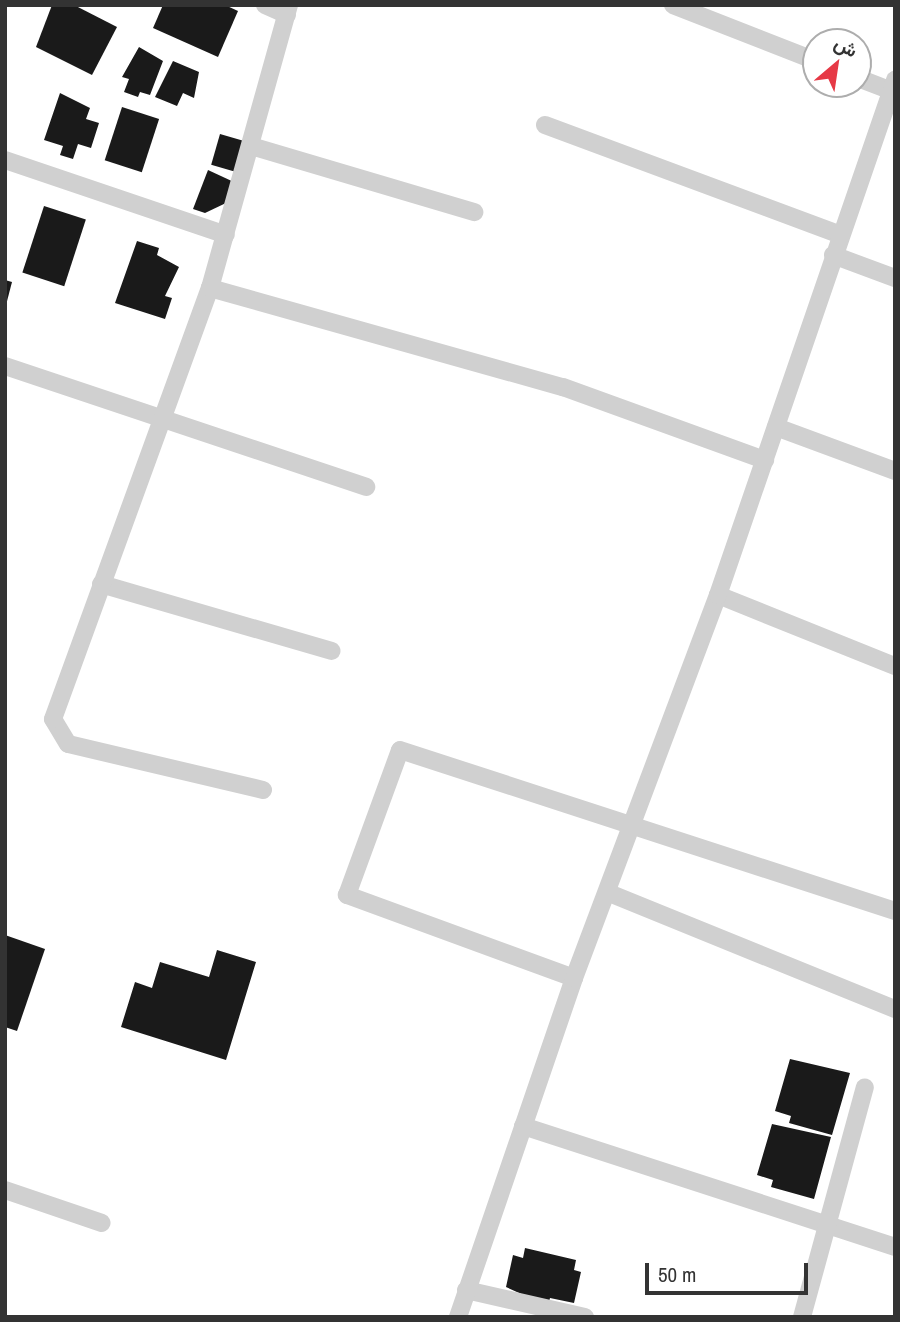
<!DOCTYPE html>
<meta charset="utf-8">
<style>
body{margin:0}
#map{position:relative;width:900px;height:1322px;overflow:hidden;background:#fff;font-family:"Archivo Narrow",Vazirmatn,sans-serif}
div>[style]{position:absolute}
.building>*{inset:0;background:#1a1a1a;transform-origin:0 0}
.street>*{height:18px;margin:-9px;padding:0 9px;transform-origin:9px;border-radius:9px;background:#d0d0d0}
span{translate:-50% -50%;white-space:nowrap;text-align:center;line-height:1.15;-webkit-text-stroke:7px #fff;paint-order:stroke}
.frame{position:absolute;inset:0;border:7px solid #333;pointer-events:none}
.north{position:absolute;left:802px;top:28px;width:70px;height:70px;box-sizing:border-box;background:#fff;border:2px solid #adadad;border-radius:50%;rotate:29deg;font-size:19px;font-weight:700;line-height:28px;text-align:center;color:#333}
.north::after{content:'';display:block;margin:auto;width:24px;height:32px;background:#e63946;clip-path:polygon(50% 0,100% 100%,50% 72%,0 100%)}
.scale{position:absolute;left:645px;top:1263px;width:163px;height:32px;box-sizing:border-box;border:4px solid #333;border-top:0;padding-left:9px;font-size:21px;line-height:24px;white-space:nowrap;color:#333;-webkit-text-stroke:5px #fff;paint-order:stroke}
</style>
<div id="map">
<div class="building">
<i style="clip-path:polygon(52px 5px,74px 5px,117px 27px,92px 75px,36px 47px)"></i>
<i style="clip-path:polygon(163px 5px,225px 5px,238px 11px,218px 57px,153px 28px)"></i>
<i style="clip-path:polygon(139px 47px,163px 61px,150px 95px,140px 92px,138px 97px,124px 92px,129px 79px,122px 77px)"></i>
<i style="clip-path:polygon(173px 61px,199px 72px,194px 98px,183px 93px,177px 106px,155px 97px)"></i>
<i style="clip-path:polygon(60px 93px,90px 108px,86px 119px,99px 123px,91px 148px,78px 144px,73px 159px,60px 155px,63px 146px,44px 140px)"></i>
<i style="left:122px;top:107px;width:39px;height:56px;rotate:18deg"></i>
<i style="left:220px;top:134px;width:25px;height:32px;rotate:16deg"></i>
<i style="clip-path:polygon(208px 170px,236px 183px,226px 203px,205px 213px,193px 209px)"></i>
<i style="left:44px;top:206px;width:44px;height:70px;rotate:18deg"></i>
<i style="clip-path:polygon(137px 241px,159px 248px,157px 255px,179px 267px,165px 296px,172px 298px,165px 319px,115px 303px)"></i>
<i style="clip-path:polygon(5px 280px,12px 282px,6px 305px,5px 305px)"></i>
<i style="clip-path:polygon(5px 935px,45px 949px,17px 1031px,5px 1027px)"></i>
<i style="clip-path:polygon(217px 950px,256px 962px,226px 1060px,121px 1027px,135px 982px,152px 988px,160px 962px,209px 977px)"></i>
<i style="clip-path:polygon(790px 1059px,850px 1073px,832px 1135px,789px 1123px,791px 1116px,775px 1111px)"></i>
<i style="clip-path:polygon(772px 1124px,831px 1137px,814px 1199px,771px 1187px,773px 1180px,757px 1175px)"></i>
<i style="clip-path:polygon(525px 1248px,576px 1260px,574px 1270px,581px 1272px,574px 1303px,550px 1298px,548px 1306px,506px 1287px,513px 1255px,523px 1258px)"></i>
</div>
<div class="street">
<i style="left:265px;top:5px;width:24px;rotate:24deg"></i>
<i style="left:673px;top:5px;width:154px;rotate:21.4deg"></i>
<i style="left:858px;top:78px;width:40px;rotate:21deg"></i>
<i style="left:545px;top:125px;width:315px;rotate:20.4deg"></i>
<i style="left:251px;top:146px;width:233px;rotate:16.5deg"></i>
<i style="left:5px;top:160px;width:233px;rotate:18.7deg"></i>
<i style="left:833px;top:255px;width:66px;rotate:20.4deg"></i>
<i style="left:210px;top:288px;width:367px;rotate:15.7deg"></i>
<i style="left:563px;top:387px;width:215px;rotate:19.9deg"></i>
<i style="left:5px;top:366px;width:381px;rotate:18.5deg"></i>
<i style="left:776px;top:427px;width:127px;rotate:20.3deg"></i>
<i style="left:101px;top:584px;width:240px;rotate:16.2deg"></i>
<i style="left:718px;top:595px;width:191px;rotate:21.9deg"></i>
<i style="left:263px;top:790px;width:200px;rotate:-166.7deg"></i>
<i style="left:68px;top:744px;width:29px;rotate:-121deg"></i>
<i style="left:53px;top:719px;width:459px;rotate:-70deg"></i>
<i style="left:210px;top:288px;width:294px;rotate:-74.4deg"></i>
<i style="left:609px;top:893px;width:309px;rotate:22.1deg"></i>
<i style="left:574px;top:978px;width:242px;rotate:-159.9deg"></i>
<i style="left:347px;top:895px;width:154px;rotate:-69.9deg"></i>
<i style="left:400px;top:750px;width:521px;rotate:18.02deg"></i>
<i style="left:523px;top:1126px;width:391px;rotate:18deg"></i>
<i style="left:5px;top:1190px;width:102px;rotate:18.8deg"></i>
<i style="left:466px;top:1290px;width:122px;rotate:12.8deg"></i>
<i style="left:458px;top:1317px;width:358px;rotate:-71.1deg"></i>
<i style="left:574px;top:978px;width:409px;rotate:-69.4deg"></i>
<i style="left:718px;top:595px;width:545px;rotate:-71.03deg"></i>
<i style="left:802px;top:1317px;width:238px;rotate:-74.7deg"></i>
</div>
<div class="frame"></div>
<div class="north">ش</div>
<div class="scale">50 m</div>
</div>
